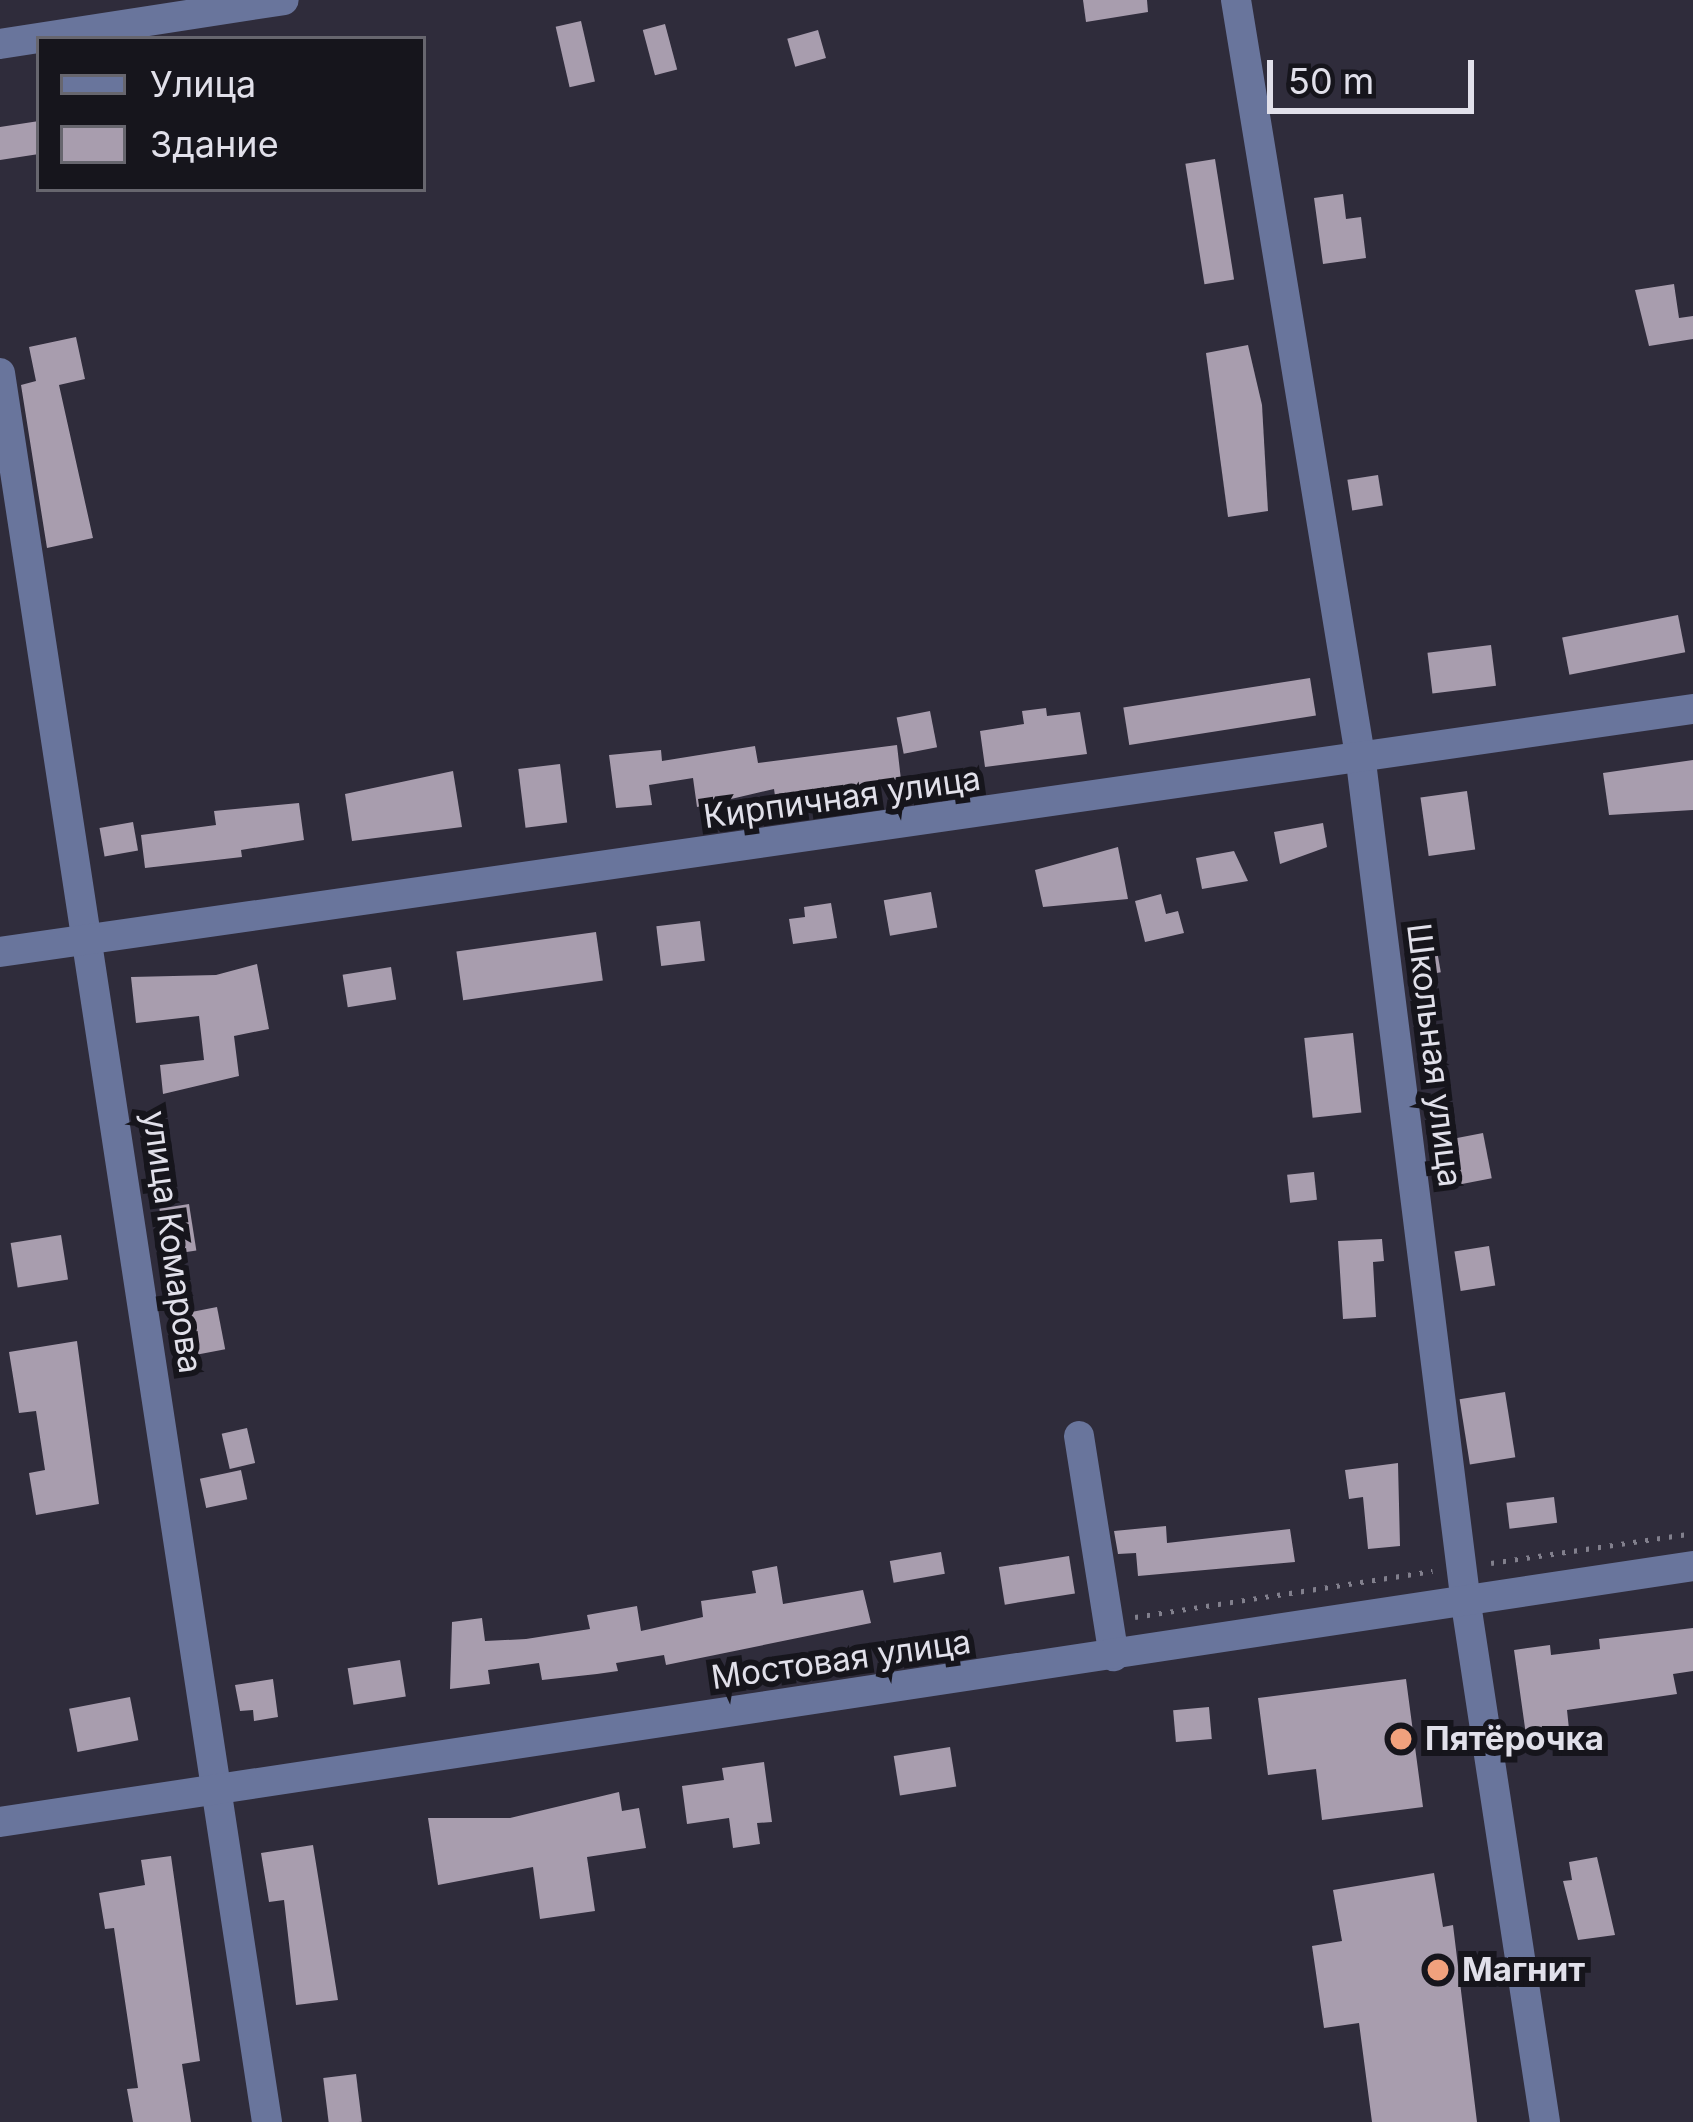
<!DOCTYPE html>
<meta charset="utf-8">
<style>
body{margin:0}
#map{position:relative;width:1693px;height:2122px;overflow:hidden;background:#2f2c3b;font-family:Inter,sans-serif}
div>[style]{position:absolute}
.building>*{inset:0;background:#a89dae;transform-origin:0 0}
.path>*{height:4.5px;margin-top:-2.25px;transform-origin:0;background:repeating-linear-gradient(90deg,#82808d 0 3px,transparent 0 12px)}
.minor>*{height:30px;margin:-15px;padding:0 15px;transform-origin:15px;border-radius:15px;background:#69759c}
.dots>*{width:33px;height:33px;translate:-50% -50%;box-sizing:border-box;border:6px solid #16151c;border-radius:50%}
span{translate:-50% -50%;white-space:nowrap;text-align:center;line-height:1.15;-webkit-text-stroke:12px #16151c;paint-order:stroke}
.street-label{font-size:33px;color:#e1e0ea}
.poi-label{font-size:33px;color:#e1e0ea;font-weight:700}
.left{translate:0 -50%;text-align:left}
.legend{position:absolute;left:36px;top:36px;width:390px;height:156px;box-sizing:border-box;background:#16151c;border:3px solid #67666e;margin:0;padding:15px 21px;list-style:none;font-size:36px;color:#e1e0ea}
.legend li{display:flex;align-items:center;gap:24px;height:60px}
.legend b{width:60px;border:3px solid #67666e}
.scale{position:absolute;left:1267px;top:60px;width:207px;height:54px;box-sizing:border-box;border:6px solid #e1e0ea;border-top:0;padding-left:15px;font-size:36px;line-height:42px;white-space:nowrap;color:#e1e0ea;-webkit-text-stroke:9px #16151c;paint-order:stroke}
</style>
<div id="map">
<div class="building">
<i style="clip-path:polygon(1083px 0,1147px 0,1148px 12px,1086px 22px)"></i>
<i style="left:581px;top:21px;width:62px;height:26px;rotate:77deg"></i>
<i style="left:665px;top:24px;width:47px;height:23px;rotate:75deg"></i>
<i style="left:818px;top:30px;width:29px;height:32px;rotate:74deg"></i>
<i style="clip-path:polygon(39px 121px,39px 154px,0 160px,0 127px)"></i>
<i style="left:1215px;top:159px;width:122px;height:30px;rotate:81deg"></i>
<i style="clip-path:polygon(1343px 194px,1346px 219px,1361px 217px,1366px 258px,1323px 264px,1314px 198px)"></i>
<i style="clip-path:polygon(1674px 284px,1679px 318px,1693px 316px,1693px 339px,1649px 346px,1635px 290px)"></i>
<i style="clip-path:polygon(76px 337px,85px 379px,59px 385px,93px 538px,47px 548px,21px 385px,36px 381px,29px 347px)"></i>
<i style="clip-path:polygon(1248px 345px,1262px 405px,1268px 511px,1228px 517px,1206px 353px)"></i>
<i style="left:1378px;top:475px;width:31px;height:31px;rotate:81deg"></i>
<i style="left:1678px;top:615px;width:38px;height:118px;rotate:79deg"></i>
<i style="left:1491px;top:645px;width:41px;height:64px;rotate:83deg"></i>
<i style="left:1310px;top:678px;width:38px;height:189px;rotate:81deg"></i>
<i style="clip-path:polygon(1046px 708px,1047px 716px,1080px 712px,1087px 754px,985px 767px,980px 731px,1024px 724px,1022px 711px)"></i>
<i style="left:930px;top:711px;width:37px;height:34px;rotate:79deg"></i>
<i style="clip-path:polygon(897px 745px,901px 780px,775px 796px,774px 789px,697px 807px,693px 778px,649px 785px,652px 805px,616px 808px,609px 755px,661px 750px,662px 761px,755px 746px,758px 763px)"></i>
<i style="clip-path:polygon(1693px 760px,1693px 810px,1609px 815px,1603px 773px)"></i>
<i style="left:560px;top:764px;width:59px;height:42px;rotate:83deg"></i>
<i style="clip-path:polygon(453px 771px,462px 827px,352px 841px,345px 794px)"></i>
<i style="left:1467px;top:791px;width:59px;height:47px;rotate:82deg"></i>
<i style="clip-path:polygon(299px 803px,304px 840px,241px 850px,242px 857px,145px 868px,141px 835px,216px 825px,214px 811px)"></i>
<i style="left:133px;top:822px;width:29px;height:34px;rotate:80deg"></i>
<i style="clip-path:polygon(1323px 823px,1327px 847px,1280px 864px,1274px 832px)"></i>
<i style="clip-path:polygon(1118px 847px,1128px 899px,1043px 907px,1035px 870px)"></i>
<i style="clip-path:polygon(1234px 851px,1248px 881px,1202px 889px,1196px 858px)"></i>
<i style="left:931px;top:892px;width:36px;height:48px;rotate:80deg"></i>
<i style="clip-path:polygon(1161px 894px,1166px 914px,1178px 911px,1184px 933px,1145px 942px,1135px 901px)"></i>
<i style="clip-path:polygon(831px 903px,837px 938px,793px 944px,789px 919px,805px 917px,804px 907px)"></i>
<i style="left:700px;top:921px;width:40px;height:44px;rotate:83deg"></i>
<i style="left:1433px;top:928px;width:45px;height:31px;rotate:80deg"></i>
<i style="left:596px;top:932px;width:49px;height:141px;rotate:82deg"></i>
<i style="clip-path:polygon(257px 964px,269px 1029px,234px 1036px,239px 1076px,163px 1094px,160px 1065px,204px 1060px,199px 1016px,136px 1023px,131px 977px,216px 975px)"></i>
<i style="left:391px;top:967px;width:33px;height:49px;rotate:81deg"></i>
<i style="left:1353px;top:1033px;width:80px;height:49px;rotate:84deg"></i>
<i style="left:1483px;top:1133px;width:46px;height:33px;rotate:79deg"></i>
<i style="left:1314px;top:1172px;width:28px;height:27px;rotate:84deg"></i>
<i style="left:189px;top:1204px;width:47px;height:30px;rotate:81deg"></i>
<i style="left:61px;top:1235px;width:45px;height:51px;rotate:81deg"></i>
<i style="clip-path:polygon(1382px 1239px,1384px 1261px,1373px 1262px,1376px 1317px,1343px 1319px,1338px 1241px)"></i>
<i style="left:1489px;top:1246px;width:40px;height:35px;rotate:81deg"></i>
<i style="left:217px;top:1307px;width:43px;height:48px;rotate:79deg"></i>
<i style="clip-path:polygon(77px 1341px,99px 1504px,36px 1515px,29px 1473px,45px 1470px,36px 1411px,19px 1413px,9px 1352px)"></i>
<i style="left:1505px;top:1392px;width:66px;height:46px;rotate:81deg"></i>
<i style="left:247px;top:1428px;width:36px;height:26px;rotate:77deg"></i>
<i style="clip-path:polygon(1398px 1463px,1400px 1546px,1368px 1549px,1363px 1497px,1349px 1499px,1345px 1470px)"></i>
<i style="left:241px;top:1470px;width:30px;height:42px;rotate:78deg"></i>
<i style="left:1554px;top:1497px;width:26px;height:48px;rotate:83deg"></i>
<i style="clip-path:polygon(1166px 1526px,1167px 1543px,1290px 1529px,1295px 1562px,1138px 1576px,1136px 1553px,1118px 1554px,1114px 1531px)"></i>
<i style="left:941px;top:1552px;width:22px;height:52px;rotate:80deg"></i>
<i style="left:1069px;top:1556px;width:38px;height:71px;rotate:81deg"></i>
<i style="clip-path:polygon(777px 1566px,783px 1604px,863px 1590px,871px 1623px,666px 1665px,664px 1655px,616px 1663px,618px 1671px,597px 1674px,542px 1680px,539px 1663px,488px 1670px,490px 1684px,450px 1689px,452px 1622px,482px 1618px,485px 1641px,526px 1639px,590px 1629px,587px 1615px,637px 1606px,641px 1631px,703px 1617px,701px 1601px,756px 1593px,752px 1571px)"></i>
<i style="clip-path:polygon(1693px 1628px,1693px 1671px,1673px 1674px,1677px 1694px,1567px 1710px,1569px 1729px,1526px 1735px,1514px 1650px,1550px 1645px,1551px 1655px,1600px 1649px,1599px 1639px)"></i>
<i style="left:400px;top:1660px;width:37px;height:53px;rotate:81deg"></i>
<i style="clip-path:polygon(273px 1679px,278px 1717px,254px 1721px,253px 1710px,240px 1711px,235px 1685px)"></i>
<i style="clip-path:polygon(1406px 1679px,1423px 1807px,1322px 1820px,1316px 1769px,1268px 1775px,1258px 1698px)"></i>
<i style="left:130px;top:1697px;width:44px;height:62px;rotate:79deg"></i>
<i style="left:1209px;top:1707px;width:32px;height:36px;rotate:85deg"></i>
<i style="left:950px;top:1747px;width:40px;height:57px;rotate:81deg"></i>
<i style="clip-path:polygon(764px 1762px,772px 1822px,757px 1823px,760px 1844px,733px 1848px,729px 1818px,687px 1824px,682px 1786px,724px 1780px,722px 1768px)"></i>
<i style="clip-path:polygon(619px 1792px,622px 1811px,639px 1808px,646px 1848px,587px 1857px,595px 1911px,540px 1919px,533px 1867px,438px 1885px,428px 1818px,510px 1818px)"></i>
<i style="clip-path:polygon(313px 1845px,338px 2000px,296px 2005px,284px 1900px,269px 1902px,261px 1853px)"></i>
<i style="clip-path:polygon(171px 1856px,200px 2061px,182px 2064px,191px 2122px,133px 2122px,127px 2089px,138px 2088px,114px 1928px,105px 1929px,99px 1893px,145px 1885px,141px 1860px)"></i>
<i style="clip-path:polygon(1597px 1857px,1615px 1935px,1578px 1940px,1563px 1881px,1572px 1880px,1569px 1862px)"></i>
<i style="clip-path:polygon(1434px 1873px,1443px 1927px,1453px 1925px,1477px 2122px,1372px 2122px,1359px 2023px,1324px 2028px,1312px 1946px,1342px 1941px,1333px 1890px)"></i>
<i style="left:356px;top:2074px;width:48px;height:33px;rotate:83deg"></i>
</div>
<div class="path">
<i style="left:1491px;top:1563px;width:204px;rotate:-8.4deg"></i>
<i style="left:1135px;top:1617px;width:301px;rotate:-8.8deg"></i>
</div>
<div class="minor">
<i style="left:1236px;top:0;width:772px;rotate:80.68deg"></i>
<i style="left:1361px;top:762px;width:849px;rotate:82.89deg"></i>
<i style="left:1466px;top:1604px;width:524px;rotate:81.33deg"></i>
<i style="left:0;top:44px;width:287px;rotate:-8.8deg"></i>
<i style="left:0;top:373px;width:1769px;rotate:81.32deg"></i>
<i style="left:0;top:952px;width:1710px;rotate:-8.17deg"></i>
<i style="left:1079px;top:1436px;width:223px;rotate:81deg"></i>
<i style="left:0;top:1822px;width:1712px;rotate:-8.6deg"></i>
</div>
<div class="dots">
<i style="left:1401px;top:1739px;background:#f1a17d"></i>
<i style="left:1438px;top:1970px;background:#f1a17d"></i>
</div>
<div class="street-label">
<span style="left:842px;top:798px;rotate:-8deg">Кирпичная улица</span>
<span style="left:1434px;top:1055px;rotate:83deg">Школьная улица</span>
<span style="left:172px;top:1242px;rotate:82deg">улица Комарова</span>
<span style="left:841px;top:1660px;rotate:-8deg">Мостовая улица</span>
</div>
<div class="poi-label">
<span class="left" style="left:1425px;top:1739px">Пятёрочка</span>
<span class="left" style="left:1462px;top:1970px">Магнит</span>
</div>
<ul class="legend">
<li><b style="height:15px;background:#69759c"></b>Улица</li>
<li><b style="height:33px;background:#a89dae"></b>Здание</li>
</ul>
<div class="scale">50 m</div>
</div>
